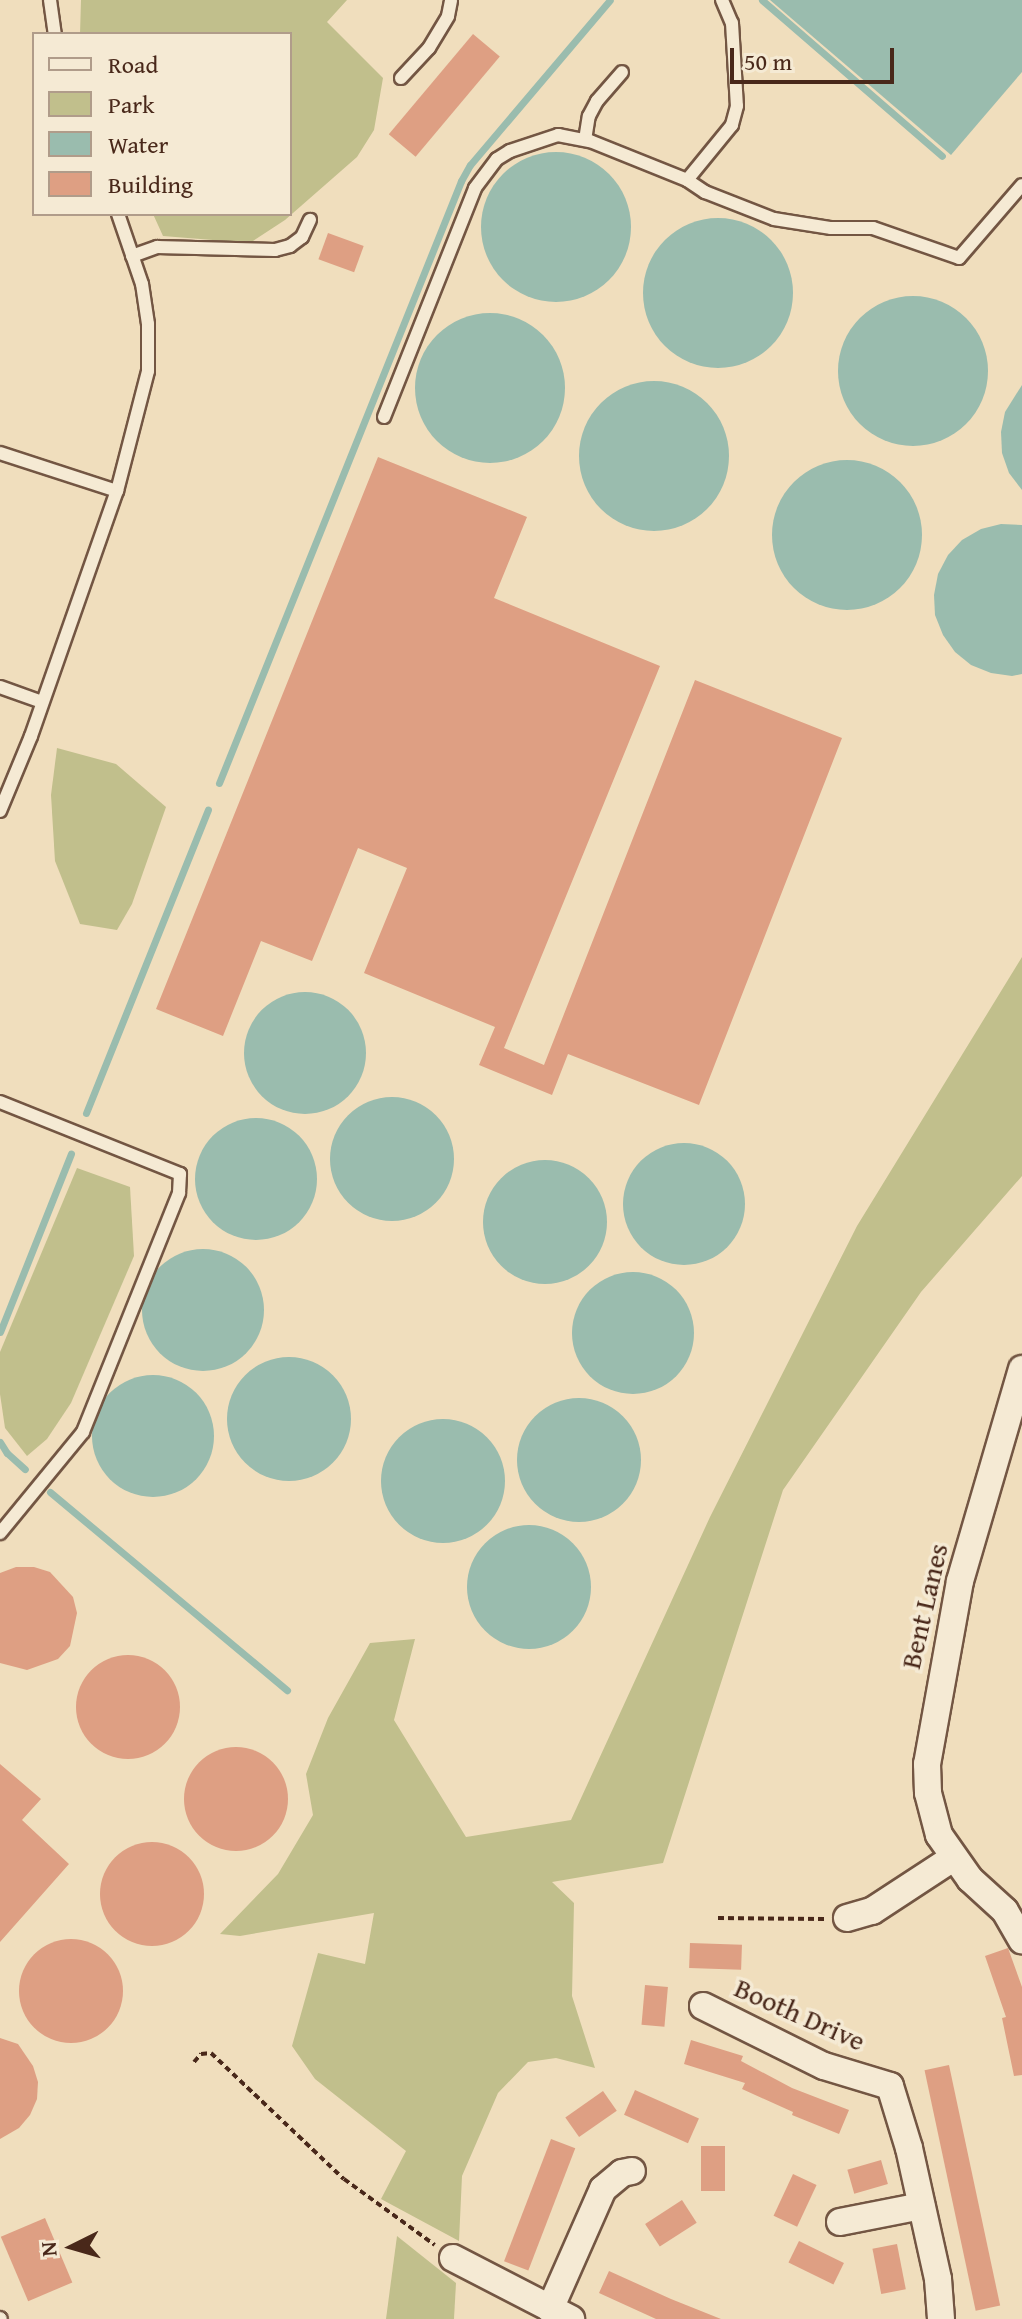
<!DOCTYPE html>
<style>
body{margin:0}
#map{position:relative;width:1022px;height:2319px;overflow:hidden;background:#f0debd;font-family:"Gentium Book Plus",serif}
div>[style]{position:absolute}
.green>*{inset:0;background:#c1bf8c}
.water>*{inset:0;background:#9abcae}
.round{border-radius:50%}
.stream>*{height:7px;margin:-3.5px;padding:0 3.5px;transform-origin:3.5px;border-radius:3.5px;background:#9abcae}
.building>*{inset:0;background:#de9f83;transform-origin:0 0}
.path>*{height:4px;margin-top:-2px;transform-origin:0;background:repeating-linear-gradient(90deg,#49281a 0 6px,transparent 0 10px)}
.roads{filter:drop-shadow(2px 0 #735643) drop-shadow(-2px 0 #735643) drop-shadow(0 2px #735643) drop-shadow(0 -2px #735643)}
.service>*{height:12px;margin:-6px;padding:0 6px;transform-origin:6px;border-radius:6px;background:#f5ead4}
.minor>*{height:26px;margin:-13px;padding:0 13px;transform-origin:13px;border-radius:13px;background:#f5ead4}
span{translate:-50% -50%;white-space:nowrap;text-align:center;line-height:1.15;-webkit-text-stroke:7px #f5ead4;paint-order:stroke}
.street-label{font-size:28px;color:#49281a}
.legend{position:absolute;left:32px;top:32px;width:260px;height:184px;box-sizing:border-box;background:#f5ead4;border:2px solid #b09c8a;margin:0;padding:10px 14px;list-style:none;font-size:24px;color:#49281a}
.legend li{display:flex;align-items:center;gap:16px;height:40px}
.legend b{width:40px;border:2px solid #b09c8a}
.north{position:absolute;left:32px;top:2207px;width:80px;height:80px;-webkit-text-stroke:6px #f5ead4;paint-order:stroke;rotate:265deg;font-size:22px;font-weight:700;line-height:32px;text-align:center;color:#49281a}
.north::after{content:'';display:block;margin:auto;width:28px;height:36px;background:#49281a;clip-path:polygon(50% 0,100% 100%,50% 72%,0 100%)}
.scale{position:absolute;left:730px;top:48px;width:164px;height:36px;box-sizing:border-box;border:4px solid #49281a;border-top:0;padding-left:10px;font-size:24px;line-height:28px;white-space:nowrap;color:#49281a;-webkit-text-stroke:6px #f5ead4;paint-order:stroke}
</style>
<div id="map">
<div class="green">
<i style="clip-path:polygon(81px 0,347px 0,327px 22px,383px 78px,374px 130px,357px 157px,285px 220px,250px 243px,163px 236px,153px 214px,290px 214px,290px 34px,80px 34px)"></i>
<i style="clip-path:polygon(57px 748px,116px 764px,166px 807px,132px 904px,117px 930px,80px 924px,55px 861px,51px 795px)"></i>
<i style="clip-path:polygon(1022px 957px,1022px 1176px,921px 1292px,783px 1490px,663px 1863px,552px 1882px,574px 1903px,572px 1996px,595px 2068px,556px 2058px,528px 2062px,498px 2093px,462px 2176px,459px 2241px,381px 2199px,406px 2151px,315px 2079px,292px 2046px,318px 1953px,365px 1964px,374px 1913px,240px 1936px,220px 1934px,278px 1874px,313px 1815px,306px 1774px,328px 1718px,370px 1643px,415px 1639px,394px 1720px,466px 1837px,571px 1820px,710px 1517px,857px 1226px)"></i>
<i style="clip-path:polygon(77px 1168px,130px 1187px,134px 1256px,71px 1403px,47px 1439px,27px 1456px,5px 1428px,0 1394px,0 1352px)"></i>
<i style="clip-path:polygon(397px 2236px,456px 2283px,454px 2319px,386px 2319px)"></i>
</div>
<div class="water">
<i style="clip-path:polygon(770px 0,1022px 0,1022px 72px,951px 155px)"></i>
<i class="round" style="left:481px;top:152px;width:150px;height:150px"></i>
<i class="round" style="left:643px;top:218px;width:150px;height:150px"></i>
<i class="round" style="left:838px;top:296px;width:150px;height:150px"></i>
<i class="round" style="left:415px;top:313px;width:150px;height:150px"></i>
<i class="round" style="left:579px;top:381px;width:150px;height:150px"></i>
<i style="clip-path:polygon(1022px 385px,1022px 490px,1009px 473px,1002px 453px,1001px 432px,1005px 412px)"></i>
<i class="round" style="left:772px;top:460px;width:150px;height:150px"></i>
<i style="clip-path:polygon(1001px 524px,1022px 525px,1022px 674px,1012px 676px,991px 673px,971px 665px,955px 652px,943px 635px,935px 615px,934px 595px,938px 574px,948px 555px,962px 540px,981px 529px)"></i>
<i class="round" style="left:244px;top:992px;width:122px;height:122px"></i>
<i class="round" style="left:330px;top:1097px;width:124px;height:124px"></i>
<i class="round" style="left:195px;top:1118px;width:122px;height:122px"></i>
<i class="round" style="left:623px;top:1143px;width:122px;height:122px"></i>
<i class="round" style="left:483px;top:1160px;width:124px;height:124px"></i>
<i class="round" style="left:142px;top:1249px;width:122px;height:122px"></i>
<i class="round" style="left:572px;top:1272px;width:122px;height:122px"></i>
<i class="round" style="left:227px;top:1357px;width:124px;height:124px"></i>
<i class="round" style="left:92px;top:1375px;width:122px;height:122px"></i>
<i class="round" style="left:517px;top:1398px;width:124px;height:124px"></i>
<i class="round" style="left:381px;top:1419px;width:124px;height:124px"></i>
<i class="round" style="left:467px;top:1525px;width:124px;height:124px"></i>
</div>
<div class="stream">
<i style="left:762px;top:0;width:238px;rotate:40.9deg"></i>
<i style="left:219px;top:783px;width:649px;rotate:-68.1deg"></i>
<i style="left:461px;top:181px;width:18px;rotate:-61deg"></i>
<i style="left:470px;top:165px;width:216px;rotate:-49.7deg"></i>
<i style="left:86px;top:1113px;width:327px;rotate:-68.1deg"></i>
<i style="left:0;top:1332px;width:192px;rotate:-68.3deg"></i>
<i style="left:0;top:1442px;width:13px;rotate:58deg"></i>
<i style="left:7px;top:1453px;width:24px;rotate:42deg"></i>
<i style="left:50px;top:1492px;width:309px;rotate:39.9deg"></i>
</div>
<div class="building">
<i style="left:473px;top:34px;width:35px;height:131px;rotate:40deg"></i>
<i style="left:328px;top:233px;width:38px;height:28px;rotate:20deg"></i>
<i style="clip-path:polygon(378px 457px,527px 517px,494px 598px,660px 666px,504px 1048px,544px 1065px,695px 680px,842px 738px,699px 1105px,568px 1054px,552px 1095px,479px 1065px,495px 1027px,364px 973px,407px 868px,358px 848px,312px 961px,261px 941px,223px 1036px,156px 1009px)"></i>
<i style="clip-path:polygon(16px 1567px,34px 1567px,50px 1572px,73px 1597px,77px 1613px,70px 1646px,58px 1659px,27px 1670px,0 1663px,0 1573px)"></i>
<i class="round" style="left:76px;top:1655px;width:104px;height:104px"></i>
<i class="round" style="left:184px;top:1747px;width:104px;height:104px"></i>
<i style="clip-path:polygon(0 1764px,41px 1799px,22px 1820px,69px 1864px,0 1942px)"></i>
<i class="round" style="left:100px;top:1842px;width:104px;height:104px"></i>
<i class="round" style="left:19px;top:1939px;width:104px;height:104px"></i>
<i style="left:690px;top:1943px;width:52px;height:25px;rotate:2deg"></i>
<i style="clip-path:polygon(1008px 1948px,1022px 1987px,1022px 2075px,1014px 2076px,1002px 2018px,1006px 2017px,985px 1956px)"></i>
<i style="left:645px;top:1985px;width:23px;height:40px;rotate:5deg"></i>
<i style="clip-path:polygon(0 2038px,18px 2044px,33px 2066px,38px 2082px,37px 2099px,30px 2115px,19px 2128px,0 2139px)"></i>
<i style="clip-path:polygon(691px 2040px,743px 2056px,741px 2061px,792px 2088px,849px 2110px,839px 2134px,792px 2115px,793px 2112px,742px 2089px,745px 2083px,684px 2064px)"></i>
<i style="left:949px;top:2065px;width:246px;height:25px;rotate:78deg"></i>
<i style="left:635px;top:2090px;width:70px;height:27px;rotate:24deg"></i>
<i style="left:603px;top:2091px;width:24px;height:46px;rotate:55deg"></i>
<i style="left:551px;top:2139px;width:26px;height:131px;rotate:21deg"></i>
<i style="left:701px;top:2146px;width:24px;height:45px"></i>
<i style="left:881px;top:2160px;width:25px;height:35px;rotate:74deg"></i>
<i style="left:793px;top:2174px;width:26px;height:46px;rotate:25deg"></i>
<i style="left:682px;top:2200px;width:27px;height:44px;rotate:57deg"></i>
<i style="left:45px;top:2218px;width:70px;height:48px;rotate:67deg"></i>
<i style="left:799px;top:2241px;width:50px;height:24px;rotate:26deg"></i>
<i style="left:897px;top:2244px;width:46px;height:25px;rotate:79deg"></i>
<i style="clip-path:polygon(609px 2271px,671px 2299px,721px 2319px,656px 2319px,599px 2293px)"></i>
</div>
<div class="path">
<i style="left:718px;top:1918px;width:107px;rotate:0.5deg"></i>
<i style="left:194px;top:2062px;width:11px;rotate:-49deg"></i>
<i style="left:201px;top:2054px;width:10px;rotate:-6deg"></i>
<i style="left:211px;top:2053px;width:183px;rotate:43.5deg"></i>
<i style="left:344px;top:2179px;width:112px;rotate:36deg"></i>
</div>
<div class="roads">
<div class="service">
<i style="left:50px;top:0;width:34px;rotate:82deg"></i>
<i style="left:722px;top:0;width:25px;rotate:67deg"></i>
<i style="left:732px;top:23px;width:83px;rotate:86.6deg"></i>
<i style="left:737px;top:106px;width:20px;rotate:105deg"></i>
<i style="left:732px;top:125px;width:71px;rotate:129.3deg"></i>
<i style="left:687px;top:180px;width:22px;rotate:34deg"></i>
<i style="left:705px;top:192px;width:74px;rotate:21.4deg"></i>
<i style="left:774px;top:219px;width:58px;rotate:9deg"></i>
<i style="left:831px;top:228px;width:42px"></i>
<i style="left:873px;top:228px;width:91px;rotate:19.2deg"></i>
<i style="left:959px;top:258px;width:96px;rotate:-49.2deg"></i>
<i style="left:401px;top:78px;width:41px;rotate:-47deg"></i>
<i style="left:429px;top:48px;width:37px;rotate:-59deg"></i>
<i style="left:448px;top:16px;width:16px;rotate:-79deg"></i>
<i style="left:585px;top:140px;width:24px;rotate:-81deg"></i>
<i style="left:589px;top:116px;width:17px;rotate:-62deg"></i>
<i style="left:597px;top:101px;width:38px;rotate:-49deg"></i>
<i style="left:132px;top:256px;width:27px;rotate:-20deg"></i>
<i style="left:157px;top:247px;width:118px;rotate:1.5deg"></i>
<i style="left:275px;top:250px;width:16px;rotate:-15deg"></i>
<i style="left:290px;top:246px;width:15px;rotate:-37deg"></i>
<i style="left:302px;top:237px;width:19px;rotate:-65deg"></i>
<i style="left:384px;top:417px;width:246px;rotate:-68.3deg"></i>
<i style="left:475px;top:188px;width:36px;rotate:-53deg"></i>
<i style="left:497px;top:159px;width:15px;rotate:-32deg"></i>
<i style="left:510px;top:151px;width:51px;rotate:-18.4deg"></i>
<i style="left:558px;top:135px;width:33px;rotate:11deg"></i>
<i style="left:590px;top:141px;width:105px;rotate:21.9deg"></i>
<i style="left:0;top:453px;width:123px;rotate:18deg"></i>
<i style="left:0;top:687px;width:45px;rotate:19.7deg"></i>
<i style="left:0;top:811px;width:81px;rotate:-67.5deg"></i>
<i style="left:31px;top:736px;width:260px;rotate:-70.7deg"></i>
<i style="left:117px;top:491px;width:124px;rotate:-75.5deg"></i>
<i style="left:148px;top:371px;width:47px;rotate:-90deg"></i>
<i style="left:148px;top:324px;width:40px;rotate:-98.5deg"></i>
<i style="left:142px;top:284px;width:74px;rotate:-108.9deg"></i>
<i style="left:0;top:1102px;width:194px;rotate:21.8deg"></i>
<i style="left:180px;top:1174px;width:19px;rotate:93deg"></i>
<i style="left:179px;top:1193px;width:258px;rotate:111.9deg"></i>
<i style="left:83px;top:1432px;width:131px;rotate:129.4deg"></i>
<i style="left:0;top:2318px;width:1px;rotate:45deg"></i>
</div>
<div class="minor">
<i style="left:1022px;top:1369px;width:221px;rotate:106.3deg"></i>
<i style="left:960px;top:1581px;width:186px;rotate:100.2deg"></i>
<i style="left:927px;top:1764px;width:29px;rotate:88deg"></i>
<i style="left:928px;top:1793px;width:43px;rotate:75.3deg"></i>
<i style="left:939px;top:1835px;width:54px;rotate:54.8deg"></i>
<i style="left:970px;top:1879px;width:47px;rotate:42.4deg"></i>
<i style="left:1005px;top:1911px;width:34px;rotate:60deg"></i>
<i style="left:847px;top:1918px;width:26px;rotate:-16deg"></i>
<i style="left:872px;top:1911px;width:97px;rotate:-33.2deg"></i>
<i style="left:703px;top:2006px;width:135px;rotate:26.4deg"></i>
<i style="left:824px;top:2066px;width:69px;rotate:16.9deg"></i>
<i style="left:890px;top:2086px;width:65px;rotate:73deg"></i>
<i style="left:909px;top:2148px;width:134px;rotate:77.5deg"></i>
<i style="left:938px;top:2279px;width:40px;rotate:85.7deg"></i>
<i style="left:840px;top:2222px;width:83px;rotate:-11.2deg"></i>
<i style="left:453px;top:2258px;width:133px;rotate:27.3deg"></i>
<i style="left:550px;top:2309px;width:131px;rotate:-66.2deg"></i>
<i style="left:603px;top:2189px;width:25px;rotate:-40deg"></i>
<i style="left:622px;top:2173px;width:10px;rotate:-11deg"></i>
</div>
</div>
<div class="street-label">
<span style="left:924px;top:1606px;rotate:-77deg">Bent Lanes</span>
<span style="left:800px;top:2014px;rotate:24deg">Booth Drive</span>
</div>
<ul class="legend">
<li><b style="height:10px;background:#f5ead4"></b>Road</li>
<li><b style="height:22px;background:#c1bf8c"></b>Park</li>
<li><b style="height:22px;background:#9abcae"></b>Water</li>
<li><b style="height:22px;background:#de9f83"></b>Building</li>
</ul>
<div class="north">N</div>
<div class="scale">50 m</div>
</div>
